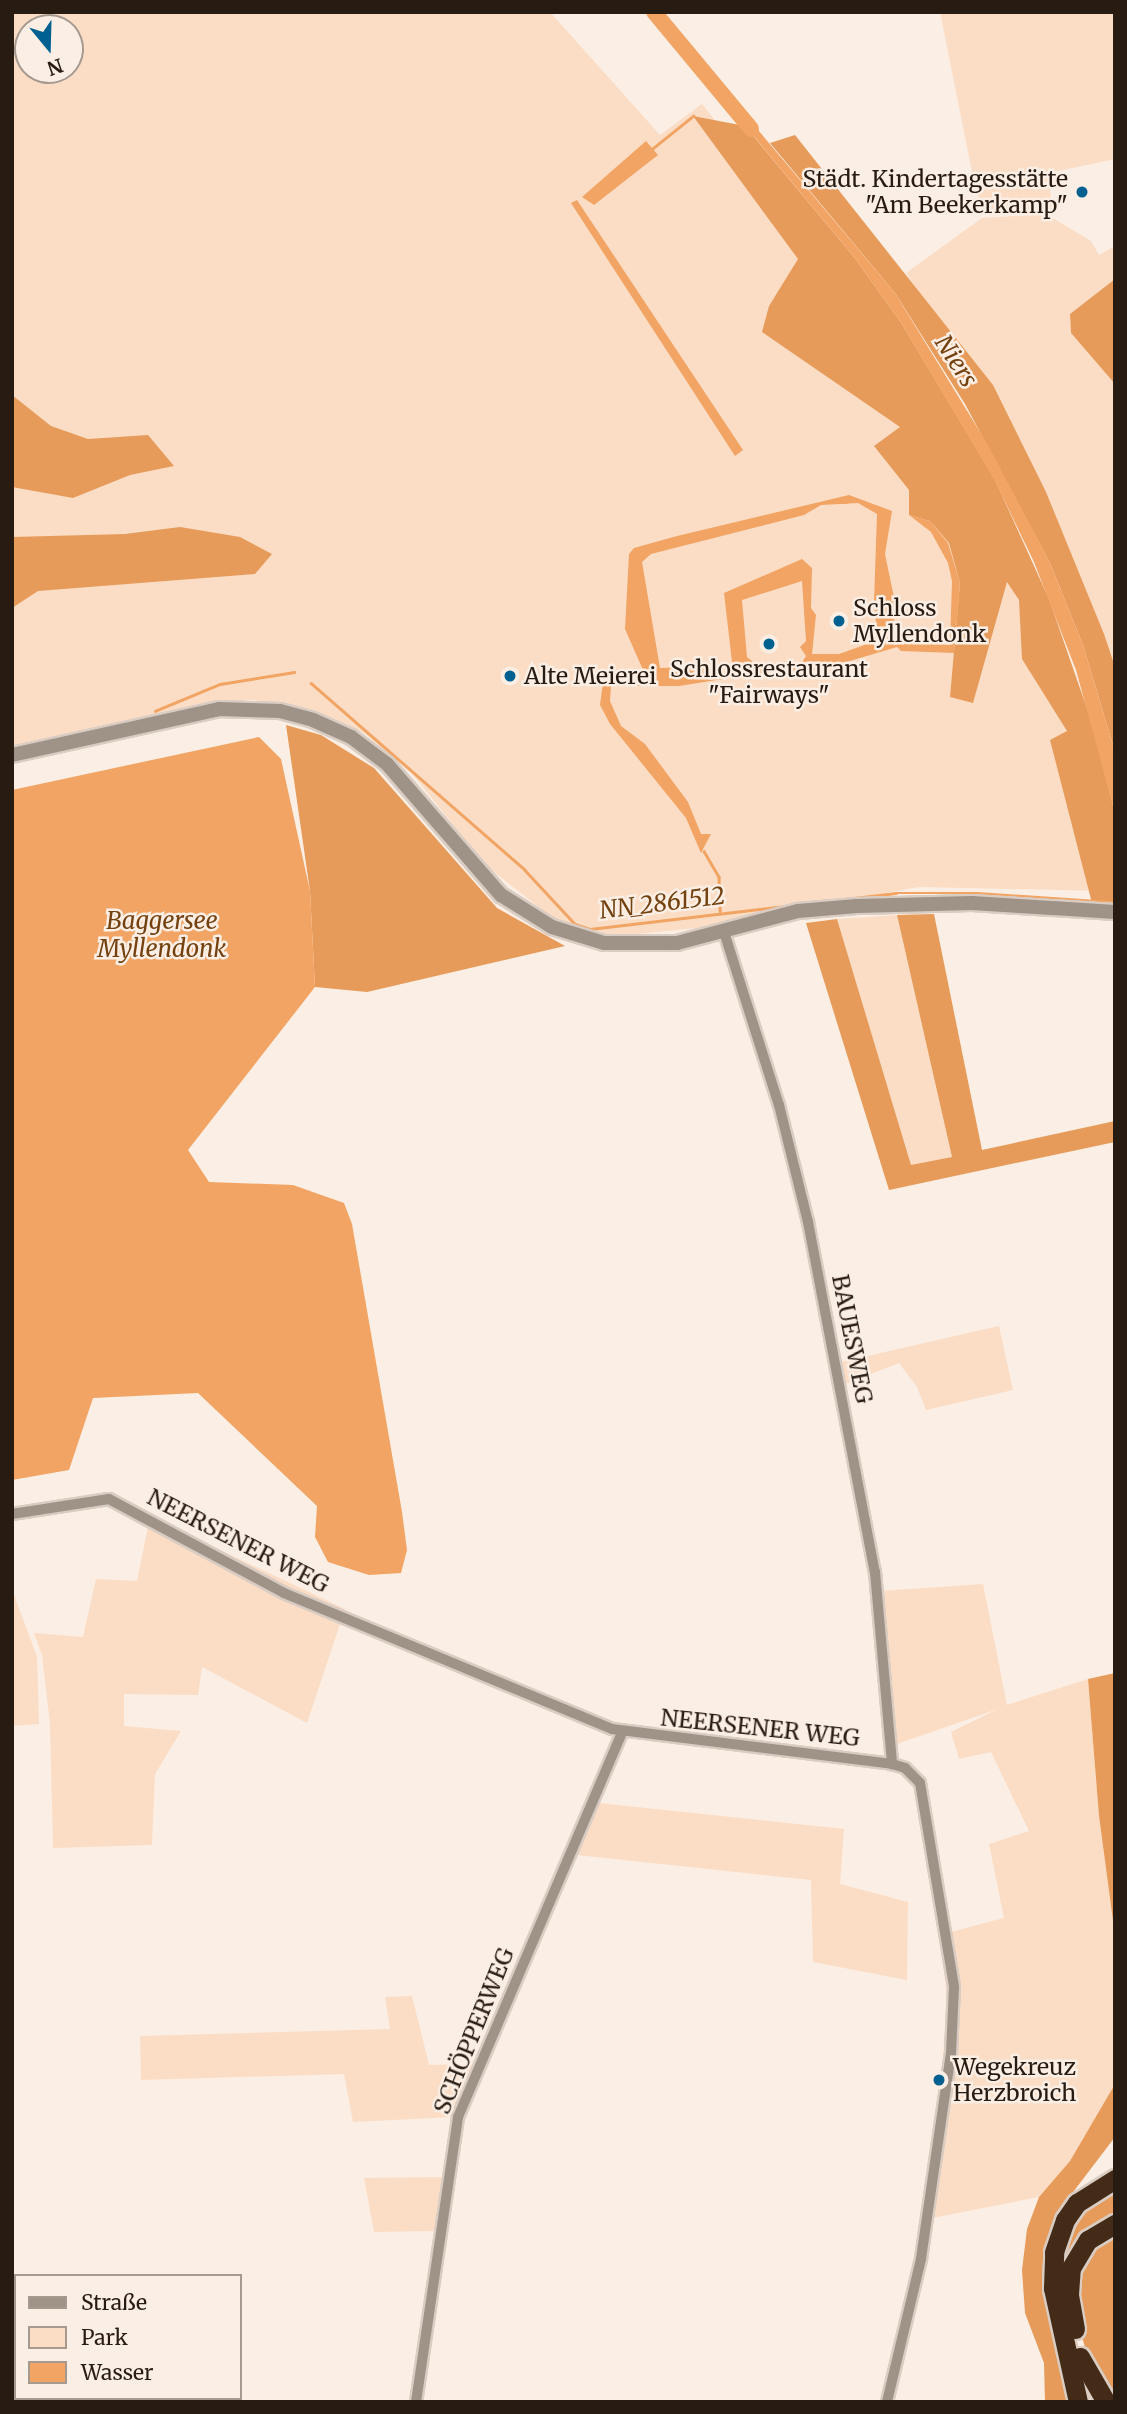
<!DOCTYPE html>
<meta charset="utf-8">
<style>
body{margin:0}
#map{position:relative;width:1127px;height:2414px;overflow:hidden;background:#fbeee4;font-family:Merriweather,serif}
div>[style]{position:absolute}
.green>*{inset:0;background:#fbddc5}
.forest>*{inset:0;background:#e79b5a}
.water>*{inset:0;background:#f1a463}
.stream>*{height:2.5px;margin:-1.25px;padding:0 1.25px;transform-origin:1.25px;border-radius:1.25px;background:#f1a463}
.river>*{height:16px;margin:-8px;padding:0 8px;transform-origin:8px;border-radius:8px;background:#f1a463}
.roads{filter:drop-shadow(2px 0 #d9ccc2) drop-shadow(-2px 0 #d9ccc2) drop-shadow(0 2px #d9ccc2) drop-shadow(0 -2px #d9ccc2)}
.minor>*{height:10px;margin:-5px;padding:0 5px;transform-origin:5px;border-radius:5px;background:#9f9287}
.tertiary>*{height:14px;margin:-7px;padding:0 7px;transform-origin:7px;border-radius:7px;background:#9f9287}
.motorway>*{height:19px;margin:-9.5px;padding:0 9.5px;transform-origin:9.5px;border-radius:9.5px;background:#432b17}
.dots>*{width:19px;height:19px;translate:-50% -50%;box-sizing:border-box;border:4px solid #fbeee4;border-radius:50%}
span{translate:-50% -50%;white-space:nowrap;text-align:center;line-height:1.15;-webkit-text-stroke:5px #fbeee4;paint-order:stroke}
.poi-label{font-size:23px;color:#271b12}
.right{translate:-100% -50%;text-align:right}
.left{translate:0 -50%;text-align:left}
.street-label{font-size:23px;color:#271b12}
.water-label{font-size:24px;color:#744210;font-style:italic}
.frame{position:absolute;inset:0;border:14px solid #271b12;pointer-events:none}
.legend{position:absolute;left:14px;top:2274px;width:228px;height:126px;box-sizing:border-box;background:#fbeee4;border:2px solid #a69a90;margin:0;padding:9px 12px;list-style:none;font-size:21px;color:#271b12}
.legend li{display:flex;align-items:center;gap:14px;height:35px}
.legend b{width:35px;border:2px solid #a69a90}
.north{position:absolute;left:14px;top:14px;width:70px;height:70px;box-sizing:border-box;background:#fbeee4;border:2px solid #a69a90;border-radius:50%;rotate:161deg;font-size:19px;font-weight:700;line-height:28px;text-align:center;color:#271b12}
.north::after{content:'';display:block;margin:auto;width:24px;height:32px;background:#00608f;clip-path:polygon(50% 0,100% 100%,50% 72%,0 100%)}
</style>
<div id="map">
<div class="green">
<i style="clip-path:polygon(evenodd,12px 12px,550px 12px,660px 135px,702px 104px,841px 279px,960px 463px,1055px 682px,1104px 891px,919px 887px,696px 928px,609px 937px,558px 922px,485px 865px,410px 771px,364px 733px,310px 712px,254px 700px,200px 704px,12px 748px,12px 12px,28px 28px,70px 28px,70px 70px,28px 70px,28px 28px)"></i>
<i style="clip-path:polygon(940px 12px,1115px 12px,1115px 159px,1049px 173px,1052px 212px,1038px 207px,995px 216px,987px 213px,976px 192px)"></i>
<i style="clip-path:polygon(1046px 214px,1091px 241px,1099px 255px,1115px 246px,1115px 279px,1070px 314px,1071px 333px,1115px 384px,1115px 667px,1046px 492px,906px 273px,982px 218px)"></i>
<i style="clip-path:polygon(897px 915px,952px 1157px,911px 1166px,837px 919px)"></i>
<i style="clip-path:polygon(999px 1326px,1013px 1390px,926px 1410px,917px 1387px,899px 1363px,845px 1384px,841px 1362px)"></i>
<i style="clip-path:polygon(150px 1517px,345px 1609px,307px 1723px,202px 1667px,198px 1695px,124px 1694px,124px 1726px,181px 1731px,155px 1774px,152px 1845px,53px 1848px,50px 1724px,42px 1655px,34px 1633px,83px 1637px,96px 1579px,137px 1581px)"></i>
<i style="clip-path:polygon(983px 1584px,1007px 1705px,1088px 1679px,1099px 1816px,1115px 1936px,1115px 2084px,1070px 2161px,1039px 2197px,922px 2220px,940px 2104px,947px 1995px,939px 1935px,1004px 1918px,989px 1844px,1029px 1831px,991px 1752px,959px 1759px,951px 1732px,998px 1709px,894px 1745px,881px 1591px)"></i>
<i style="clip-path:polygon(12px 1589px,37px 1657px,39px 1724px,12px 1726px)"></i>
<i style="clip-path:polygon(599px 1803px,844px 1829px,840px 1884px,908px 1902px,907px 1980px,813px 1962px,811px 1880px,577px 1855px)"></i>
<i style="clip-path:polygon(412px 1996px,429px 2065px,475px 2064px,453px 2117px,353px 2122px,344px 2074px,141px 2080px,140px 2036px,390px 2029px,385px 1997px)"></i>
<i style="clip-path:polygon(445px 2177px,436px 2231px,374px 2232px,364px 2178px)"></i>
</div>
<div class="forest">
<i style="clip-path:polygon(693px 116px,745px 126px,854px 257px,902px 324px,995px 480px,1049px 599px,1091px 720px,1115px 813px,1115px 906px,1093px 907px,1050px 740px,1067px 731px,1022px 659px,1019px 600px,1007px 582px,973px 703px,950px 697px,960px 583px,949px 543px,930px 521px,909px 515px,909px 490px,874px 446px,900px 427px,762px 332px,769px 306px,798px 259px)"></i>
<i style="clip-path:polygon(795px 135px,993px 385px,1046px 492px,1104px 634px,1115px 667px,1115px 752px,1083px 645px,1050px 563px,965px 404px,895px 293px,770px 143px)"></i>
<i style="clip-path:polygon(1115px 279px,1115px 384px,1071px 333px,1070px 314px)"></i>
<i style="clip-path:polygon(12px 395px,51px 426px,88px 439px,148px 435px,174px 466px,130px 475px,73px 498px,12px 487px)"></i>
<i style="clip-path:polygon(180px 527px,240px 537px,272px 554px,255px 574px,38px 591px,12px 608px,12px 537px,125px 534px)"></i>
<i style="clip-path:polygon(286px 725px,321px 735px,374px 768px,497px 908px,565px 946px,367px 992px,315px 987px,310px 891px)"></i>
<i style="clip-path:polygon(934px 914px,982px 1150px,1115px 1121px,1115px 1142px,889px 1190px,806px 923px,837px 919px,911px 1165px,952px 1157px,897px 915px)"></i>
<i style="clip-path:polygon(1115px 1673px,1113px 1706px,1115px 1936px,1099px 1816px,1088px 1679px)"></i>
<i style="clip-path:polygon(1115px 2084px,1115px 2137px,1064px 2204px,1049px 2238px,1072px 2402px,1045px 2402px,1044px 2363px,1025px 2313px,1022px 2270px,1027px 2229px,1039px 2197px,1070px 2161px)"></i>
<i style="clip-path:polygon(1115px 2189px,1115px 2220px,1067px 2256px,1060px 2255px,1077px 2216px,1098px 2196px)"></i>
<i style="clip-path:polygon(1115px 2230px,1115px 2402px,1089px 2361px,1080px 2330px,1077px 2281px,1087px 2250px)"></i>
</div>
<div class="water">
<i style="clip-path:polygon(743px 112px,895px 293px,988px 445px,1050px 563px,1083px 645px,1115px 752px,1115px 813px,1076px 670px,1034px 562px,995px 481px,902px 324px,854px 257px,737px 116px)"></i>
<i style="clip-path:polygon(646px 141px,658px 155px,594px 205px,582px 197px)"></i>
<i style="clip-path:polygon(577px 200px,743px 450px,735px 456px,571px 203px)"></i>
<i style="clip-path:polygon(evenodd,849px 495px,892px 511px,885px 554px,895px 602px,893px 643px,950px 645px,952px 581px,948px 563px,931px 532px,909px 515px,930px 521px,948px 543px,960px 583px,954px 653px,901px 651px,897px 647px,823px 669px,734px 679px,724px 593px,802px 559px,812px 568px,811px 608px,816px 615px,812px 654px,839px 654px,873px 642px,877px 633px,874px 602px,877px 514px,858px 503px,821px 505px,804px 515px,651px 554px,642px 562px,660px 668px,720px 666px,723px 679px,679px 686px,611px 686px,610px 701px,621px 726px,645px 744px,688px 802px,701px 834px,711px 834px,701px 853px,686px 818px,610px 724px,600px 705px,603px 682px,647px 679px,625px 629px,629px 554px,634px 548px,677px 536px,849px 495px,802px 581px,806px 641px,800px 647px,806px 656px,801px 664px,753px 662px,747px 657px,742px 600px,802px 581px)"></i>
<i style="clip-path:polygon(259px 737px,281px 759px,310px 891px,315px 987px,188px 1150px,209px 1182px,293px 1185px,344px 1203px,352px 1224px,402px 1512px,407px 1550px,401px 1573px,369px 1575px,328px 1562px,315px 1537px,317px 1506px,198px 1393px,93px 1398px,69px 1470px,12px 1480px,12px 790px)"></i>
</div>
<div class="stream">
<i style="left:652px;top:149px;width:53px;rotate:-38.8deg"></i>
<i style="left:311px;top:683px;width:284px;rotate:41.1deg"></i>
<i style="left:525px;top:870px;width:74px;rotate:47.2deg"></i>
<i style="left:575px;top:924px;width:16px;rotate:18deg"></i>
<i style="left:590px;top:929px;width:308px;rotate:-6.7deg"></i>
<i style="left:896px;top:893px;width:81px"></i>
<i style="left:977px;top:893px;width:134px;rotate:3.8deg"></i>
<i style="left:155px;top:711px;width:70px;rotate:-22.6deg"></i>
<i style="left:220px;top:684px;width:75px;rotate:-9.2deg"></i>
<i style="left:704px;top:851px;width:30px;rotate:60deg"></i>
<i style="left:719px;top:877px;width:34px;rotate:88deg"></i>
</div>
<div class="river">
<i style="left:654px;top:12px;width:152px;rotate:50.3deg"></i>
</div>
<div class="roads">
<div class="minor">
<i style="left:724px;top:932px;width:182px;rotate:72.4deg"></i>
<i style="left:779px;top:1105px;width:121px;rotate:76.1deg"></i>
<i style="left:808px;top:1222px;width:356px;rotate:79.2deg"></i>
<i style="left:875px;top:1572px;width:193px;rotate:84.9deg"></i>
<i style="left:12px;top:1514px;width:98px;rotate:-8.8deg"></i>
<i style="left:109px;top:1499px;width:199px;rotate:28.2deg"></i>
<i style="left:284px;top:1593px;width:355px;rotate:22.5deg"></i>
<i style="left:612px;top:1729px;width:282px;rotate:7.1deg"></i>
<i style="left:892px;top:1764px;width:14px;rotate:17deg"></i>
<i style="left:905px;top:1768px;width:21px;rotate:45deg"></i>
<i style="left:920px;top:1783px;width:207px;rotate:80.5deg"></i>
<i style="left:954px;top:1987px;width:66px;rotate:92.6deg"></i>
<i style="left:951px;top:2053px;width:208px;rotate:98.3deg"></i>
<i style="left:921px;top:2259px;width:147px;rotate:103.4deg"></i>
<i style="left:416px;top:2402px;width:288px;rotate:-81.6deg"></i>
<i style="left:458px;top:2117px;width:418px;rotate:-66.9deg"></i>
</div>
<div class="tertiary">
<i style="left:12px;top:755px;width:212px;rotate:-12.5deg"></i>
<i style="left:219px;top:709px;width:61px;rotate:1.9deg"></i>
<i style="left:280px;top:711px;width:34px;rotate:15deg"></i>
<i style="left:313px;top:720px;width:42px;rotate:24.1deg"></i>
<i style="left:351px;top:737px;width:45px;rotate:36.9deg"></i>
<i style="left:387px;top:764px;width:174px;rotate:49deg"></i>
<i style="left:501px;top:895px;width:60px;rotate:32.1deg"></i>
<i style="left:552px;top:927px;width:54px;rotate:17.1deg"></i>
<i style="left:604px;top:943px;width:73px"></i>
<i style="left:677px;top:943px;width:125px;rotate:-14.8deg"></i>
<i style="left:798px;top:911px;width:59px;rotate:-4.8deg"></i>
<i style="left:857px;top:906px;width:115px;rotate:-1.5deg"></i>
<i style="left:972px;top:903px;width:143px;rotate:3.6deg"></i>
</div>
<div class="motorway">
<i style="left:1075px;top:2329px;width:36px;rotate:-100deg"></i>
<i style="left:1069px;top:2294px;width:26px;rotate:-86deg"></i>
<i style="left:1071px;top:2268px;width:33px;rotate:-59deg"></i>
<i style="left:1088px;top:2240px;width:31px;rotate:-31deg"></i>
<i style="left:1080px;top:2357px;width:52px;rotate:60deg"></i>
<i style="left:1078px;top:2402px;width:117px;rotate:-102.4deg"></i>
<i style="left:1053px;top:2288px;width:36px;rotate:-88deg"></i>
<i style="left:1054px;top:2252px;width:34px;rotate:-71deg"></i>
<i style="left:1065px;top:2220px;width:21px;rotate:-55deg"></i>
<i style="left:1077px;top:2203px;width:45px;rotate:-32.3deg"></i>
</div>
</div>
<div class="dots">
<i style="left:1082px;top:192px;background:#00608f"></i>
<i style="left:839px;top:621px;background:#00608f"></i>
<i style="left:769px;top:644px;background:#00608f"></i>
<i style="left:510px;top:676px;background:#00608f"></i>
<i style="left:939px;top:2080px;background:#00608f"></i>
</div>
<div class="poi-label">
<span class="right" style="left:1068px;top:192px">Städt. Kindertagesstätte<br>"Am Beekerkamp"</span>
<span class="left" style="left:853px;top:621px">Schloss<br>Myllendonk</span>
<span style="left:769px;top:682px">Schlossrestaurant<br>"Fairways"</span>
<span class="left" style="left:524px;top:676px">Alte Meierei</span>
<span class="left" style="left:953px;top:2080px">Wegekreuz<br>Herzbroich</span>
</div>
<div class="street-label">
<span style="left:852px;top:1339px;rotate:79deg">BAUESWEG</span>
<span style="left:238px;top:1541px;rotate:27deg">NEERSENER WEG</span>
<span style="left:760px;top:1728px;rotate:6deg">NEERSENER WEG</span>
<span style="left:474px;top:2031px;rotate:-68deg">SCHÖPPERWEG</span>
</div>
<div class="water-label">
<span style="left:956px;top:361px;rotate:57deg">Niers</span>
<span style="left:662px;top:903px;rotate:-7deg">NN_2861512</span>
<span style="left:162px;top:935px">Baggersee<br>Myllendonk</span>
</div>
<div class="frame"></div>
<ul class="legend">
<li><b style="height:9px;background:#9f9287"></b>Straße</li>
<li><b style="height:19px;background:#fbddc5"></b>Park</li>
<li><b style="height:19px;background:#f1a463"></b>Wasser</li>
</ul>
<div class="north">N</div>
</div>
